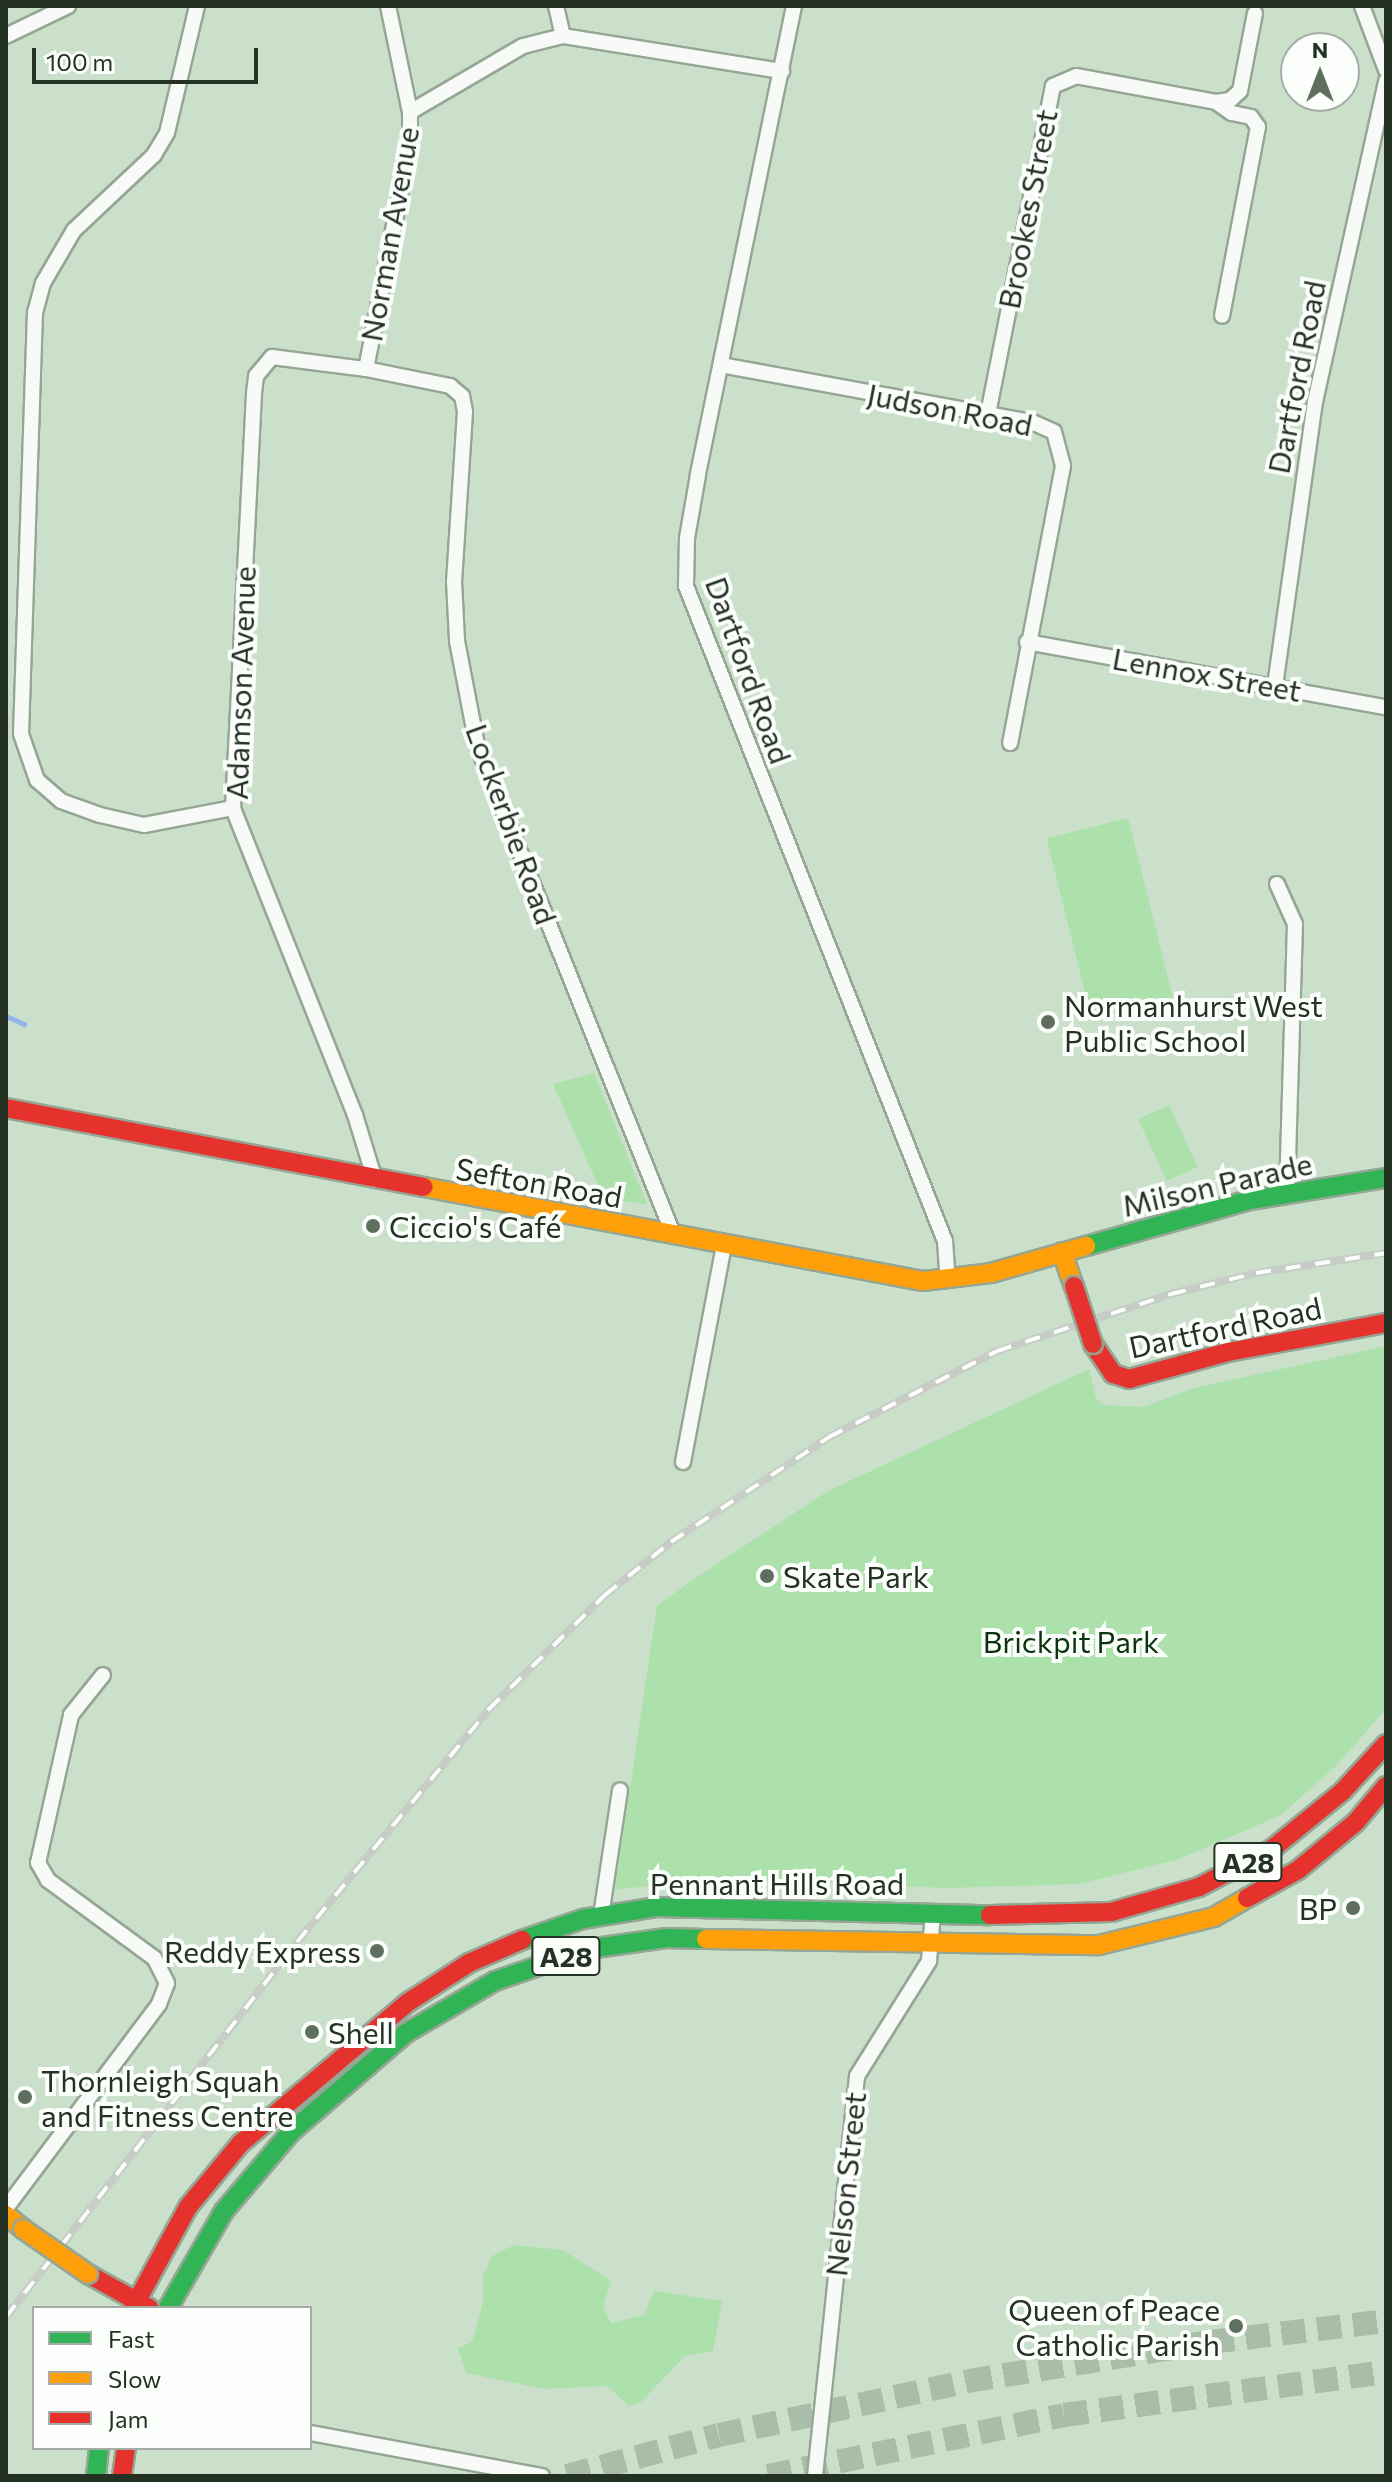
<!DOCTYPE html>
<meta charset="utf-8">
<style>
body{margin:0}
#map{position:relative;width:1392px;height:2482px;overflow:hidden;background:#cbe0ca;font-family:Commissioner,sans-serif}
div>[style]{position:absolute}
.green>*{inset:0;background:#ace1ab;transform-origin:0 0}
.stream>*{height:5px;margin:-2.5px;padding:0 2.5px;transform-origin:2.5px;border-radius:2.5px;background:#91b4e9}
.highway-tunnel>*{height:24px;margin-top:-12px;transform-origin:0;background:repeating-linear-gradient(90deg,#aabda9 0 24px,transparent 0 36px)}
.roads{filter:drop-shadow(2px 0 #96a695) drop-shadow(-2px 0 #96a695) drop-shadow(0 2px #96a695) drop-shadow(0 -2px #96a695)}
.street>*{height:14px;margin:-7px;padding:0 7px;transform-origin:7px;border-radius:7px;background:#f7faf7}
.fast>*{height:18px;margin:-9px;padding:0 9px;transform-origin:9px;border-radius:9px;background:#30b455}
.slow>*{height:18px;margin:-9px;padding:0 9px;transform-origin:9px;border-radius:9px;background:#ff9f0a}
.jam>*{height:18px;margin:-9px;padding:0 9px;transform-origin:9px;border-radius:9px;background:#e5322d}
.rail>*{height:8px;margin-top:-4px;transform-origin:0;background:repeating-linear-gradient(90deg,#fbfefb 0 15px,#c7ccc6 0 30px);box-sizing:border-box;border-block:2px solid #c7ccc6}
.bridges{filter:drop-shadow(2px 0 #96a695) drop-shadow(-2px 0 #96a695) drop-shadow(0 2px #96a695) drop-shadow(0 -2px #96a695)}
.slow-bridge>*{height:18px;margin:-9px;padding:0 9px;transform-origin:9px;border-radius:9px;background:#ff9f0a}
.jam-bridge>*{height:18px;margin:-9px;padding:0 9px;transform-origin:9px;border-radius:9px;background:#e5322d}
.dots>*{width:22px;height:22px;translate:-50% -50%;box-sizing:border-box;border:4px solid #fbfefb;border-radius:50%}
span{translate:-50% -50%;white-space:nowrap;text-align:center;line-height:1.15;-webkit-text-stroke:8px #fbfefb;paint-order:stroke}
.shield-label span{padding:2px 6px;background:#fbfefb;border:2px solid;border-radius:6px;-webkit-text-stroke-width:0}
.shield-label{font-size:28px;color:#243223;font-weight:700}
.street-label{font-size:30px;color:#243223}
.poi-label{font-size:30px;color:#243223}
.left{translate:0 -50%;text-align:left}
.right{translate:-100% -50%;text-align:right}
.park-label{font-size:30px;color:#0b330d}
.frame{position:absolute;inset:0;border:8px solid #243223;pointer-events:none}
.legend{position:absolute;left:32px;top:2306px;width:280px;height:144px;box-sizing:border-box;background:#fbfefb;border:2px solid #a5aca5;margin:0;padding:10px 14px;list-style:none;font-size:24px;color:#243223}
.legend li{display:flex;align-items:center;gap:16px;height:40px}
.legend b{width:40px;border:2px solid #a5aca5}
.north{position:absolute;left:1280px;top:32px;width:80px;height:80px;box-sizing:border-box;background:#fbfefb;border:2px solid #a5aca5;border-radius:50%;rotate:0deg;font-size:22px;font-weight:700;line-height:32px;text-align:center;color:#243223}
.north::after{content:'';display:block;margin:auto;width:28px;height:36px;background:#5e6f5d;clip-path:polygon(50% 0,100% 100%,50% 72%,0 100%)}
.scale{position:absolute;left:32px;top:48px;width:226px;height:36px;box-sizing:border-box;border:4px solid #243223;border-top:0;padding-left:10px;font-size:24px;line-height:28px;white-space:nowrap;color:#243223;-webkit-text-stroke:6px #fbfefb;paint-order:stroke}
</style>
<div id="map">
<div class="green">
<i style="left:1128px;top:818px;width:187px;height:84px;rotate:76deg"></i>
<i style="clip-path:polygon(594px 1073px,647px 1204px,604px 1199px,553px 1084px)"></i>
<i style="left:1169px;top:1105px;width:68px;height:34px;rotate:65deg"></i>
<i style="clip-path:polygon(1386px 1346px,1386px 1709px,1336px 1766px,1281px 1815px,1179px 1859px,1079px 1884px,948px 1888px,767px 1881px,680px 1882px,615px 1890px,657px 1606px,694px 1579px,828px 1491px,1089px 1369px,1096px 1398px,1104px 1405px,1143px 1407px,1194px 1388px)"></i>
<i style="clip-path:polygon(514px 2245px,563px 2250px,611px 2281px,603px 2307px,611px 2323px,644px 2315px,654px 2291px,722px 2301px,713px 2351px,685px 2356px,641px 2402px,629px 2406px,607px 2386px,544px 2389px,466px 2373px,458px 2348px,472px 2342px,483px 2302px,483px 2276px,492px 2256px)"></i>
</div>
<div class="stream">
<i style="left:6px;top:1016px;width:20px;rotate:24deg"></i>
</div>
<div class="highway-tunnel">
<i style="left:567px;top:2476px;width:157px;rotate:-15.1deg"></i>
<i style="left:719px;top:2435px;width:255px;rotate:-12.2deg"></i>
<i style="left:968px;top:2381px;width:245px;rotate:-9.2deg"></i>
<i style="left:1210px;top:2342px;width:177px;rotate:-6.8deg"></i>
<i style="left:768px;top:2476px;width:302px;rotate:-11.6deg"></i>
<i style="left:1064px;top:2415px;width:325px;rotate:-7.6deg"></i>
</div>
<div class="roads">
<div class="street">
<i style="left:197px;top:6px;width:130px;rotate:103.3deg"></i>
<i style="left:167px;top:133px;width:26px;rotate:121deg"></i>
<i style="left:154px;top:155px;width:110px;rotate:136.8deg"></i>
<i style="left:74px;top:230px;width:61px;rotate:120.3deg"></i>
<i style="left:43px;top:283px;width:30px;rotate:105deg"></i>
<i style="left:35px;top:312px;width:422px;rotate:91.9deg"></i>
<i style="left:21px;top:734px;width:49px;rotate:70.8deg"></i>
<i style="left:37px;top:780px;width:32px;rotate:41deg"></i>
<i style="left:61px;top:801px;width:41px;rotate:19.7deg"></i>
<i style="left:100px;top:815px;width:45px;rotate:12.8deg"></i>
<i style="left:144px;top:825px;width:91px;rotate:-10.8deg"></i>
<i style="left:556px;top:6px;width:31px;rotate:77deg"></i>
<i style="left:794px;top:6px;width:479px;rotate:101.6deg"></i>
<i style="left:698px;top:475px;width:64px;rotate:99.9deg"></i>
<i style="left:687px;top:538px;width:48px;rotate:91.2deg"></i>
<i style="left:686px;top:586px;width:704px;rotate:68.43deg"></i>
<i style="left:945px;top:1241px;width:39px;rotate:86deg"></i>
<i style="left:1362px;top:6px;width:68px;rotate:69.4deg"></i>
<i style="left:6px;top:36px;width:69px;rotate:-25.8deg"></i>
<i style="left:1216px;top:102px;width:19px;rotate:35deg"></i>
<i style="left:1232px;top:113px;width:19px;rotate:12deg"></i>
<i style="left:1251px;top:117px;width:12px;rotate:55deg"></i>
<i style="left:1258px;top:127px;width:192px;rotate:100.8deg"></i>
<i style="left:410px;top:112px;width:131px;rotate:-30.3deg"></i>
<i style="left:523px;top:46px;width:41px;rotate:-14deg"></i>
<i style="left:563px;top:36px;width:222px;rotate:9.1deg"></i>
<i style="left:721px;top:365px;width:316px;rotate:10.4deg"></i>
<i style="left:1032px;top:422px;width:24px;rotate:24deg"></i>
<i style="left:1054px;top:432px;width:35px;rotate:75deg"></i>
<i style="left:1063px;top:466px;width:282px;rotate:100.8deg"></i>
<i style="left:366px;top:369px;width:230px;rotate:-79deg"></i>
<i style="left:410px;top:143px;width:31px;rotate:-90deg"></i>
<i style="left:410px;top:112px;width:108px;rotate:-101.7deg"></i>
<i style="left:988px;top:414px;width:334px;rotate:-78.8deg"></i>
<i style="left:1053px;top:86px;width:25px;rotate:-23deg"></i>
<i style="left:1076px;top:76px;width:142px;rotate:10.5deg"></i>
<i style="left:1216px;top:102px;width:14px;rotate:-8deg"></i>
<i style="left:1230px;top:100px;width:13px;rotate:-42deg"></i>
<i style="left:1240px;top:91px;width:79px;rotate:-79.1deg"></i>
<i style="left:1027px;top:642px;width:365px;rotate:10.3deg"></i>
<i style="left:1275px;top:686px;width:287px;rotate:-82deg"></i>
<i style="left:1315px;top:402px;width:329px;rotate:-77.5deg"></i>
<i style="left:1277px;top:884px;width:44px;rotate:65.8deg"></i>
<i style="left:1295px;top:924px;width:269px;rotate:91.7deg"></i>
<i style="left:375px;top:1180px;width:68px;rotate:-107.1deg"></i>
<i style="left:355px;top:1115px;width:330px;rotate:-111.7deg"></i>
<i style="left:233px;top:808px;width:416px;rotate:-87.1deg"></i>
<i style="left:254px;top:393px;width:17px;rotate:-83deg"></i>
<i style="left:256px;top:376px;width:25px;rotate:-50deg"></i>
<i style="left:272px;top:357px;width:95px;rotate:7.3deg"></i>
<i style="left:366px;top:369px;width:86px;rotate:11.4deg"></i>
<i style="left:450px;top:386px;width:16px;rotate:40deg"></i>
<i style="left:462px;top:396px;width:16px;rotate:79deg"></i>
<i style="left:465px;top:412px;width:169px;rotate:93.7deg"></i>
<i style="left:454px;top:581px;width:60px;rotate:87.1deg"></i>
<i style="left:457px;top:641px;width:106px;rotate:79.1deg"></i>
<i style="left:477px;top:745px;width:529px;rotate:68.14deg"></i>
<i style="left:683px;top:1462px;width:220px;rotate:-79.3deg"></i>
<i style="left:601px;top:1916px;width:127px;rotate:-81.4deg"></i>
<i style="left:6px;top:2208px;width:255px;rotate:-53.1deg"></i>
<i style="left:159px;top:2004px;width:22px;rotate:-69deg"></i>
<i style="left:167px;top:1983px;width:28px;rotate:-117deg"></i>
<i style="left:154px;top:1958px;width:132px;rotate:-143.7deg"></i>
<i style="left:48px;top:1880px;width:20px;rotate:-120deg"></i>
<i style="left:38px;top:1863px;width:152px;rotate:-77.4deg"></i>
<i style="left:71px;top:1715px;width:51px;rotate:-51.3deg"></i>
<i style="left:310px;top:2433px;width:236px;rotate:10.5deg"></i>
<i style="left:815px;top:2476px;width:402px;rotate:-84deg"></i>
<i style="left:857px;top:2076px;width:136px;rotate:-57.9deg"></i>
<i style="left:929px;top:1961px;width:48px;rotate:-85.2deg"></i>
</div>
<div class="fast">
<i style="left:1086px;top:1246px;width:170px;rotate:-15.7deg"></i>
<i style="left:1250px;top:1200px;width:138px;rotate:-9.2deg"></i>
<i style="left:522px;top:1940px;width:65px;rotate:-19deg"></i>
<i style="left:583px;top:1919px;width:74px;rotate:-9.3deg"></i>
<i style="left:656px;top:1907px;width:334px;rotate:1.4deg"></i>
<i style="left:168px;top:2308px;width:112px;rotate:-60deg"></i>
<i style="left:224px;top:2211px;width:104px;rotate:-49.7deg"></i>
<i style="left:291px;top:2132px;width:152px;rotate:-40.7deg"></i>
<i style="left:406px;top:2033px;width:103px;rotate:-30.3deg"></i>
<i style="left:495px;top:1981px;width:98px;rotate:-19deg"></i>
<i style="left:588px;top:1949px;width:79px;rotate:-8deg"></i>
<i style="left:666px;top:1938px;width:40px;rotate:1.4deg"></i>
<i style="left:96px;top:2476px;width:28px;rotate:-84deg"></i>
</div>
<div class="slow">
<i style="left:424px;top:1187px;width:508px;rotate:10.67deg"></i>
<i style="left:923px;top:1281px;width:68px;rotate:-6.7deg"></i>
<i style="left:991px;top:1273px;width:99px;rotate:-15.9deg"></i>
<i style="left:1062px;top:1252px;width:36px;rotate:71deg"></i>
<i style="left:706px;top:1939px;width:393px;rotate:0.9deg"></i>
<i style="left:1099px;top:1945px;width:118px;rotate:-13.7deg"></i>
<i style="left:1214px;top:1917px;width:38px;rotate:-30deg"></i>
<i style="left:6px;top:2215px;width:22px;rotate:39deg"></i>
</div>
<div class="jam">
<i style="left:6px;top:1108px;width:425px;rotate:10.7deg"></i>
<i style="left:1093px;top:1344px;width:36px;rotate:56deg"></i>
<i style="left:1113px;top:1374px;width:17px;rotate:17deg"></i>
<i style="left:1129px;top:1379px;width:103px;rotate:-15.3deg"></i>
<i style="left:1228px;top:1352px;width:161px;rotate:-10.4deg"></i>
<i style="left:1247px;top:1898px;width:58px;rotate:-28.8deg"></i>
<i style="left:1298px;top:1870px;width:75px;rotate:-39.6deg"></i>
<i style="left:1356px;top:1822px;width:47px;rotate:-50.2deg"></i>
<i style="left:990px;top:1915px;width:121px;rotate:-1.4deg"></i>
<i style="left:1111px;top:1912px;width:91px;rotate:-15.9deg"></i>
<i style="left:1199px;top:1887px;width:82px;rotate:-27.5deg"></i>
<i style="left:1272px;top:1849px;width:90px;rotate:-39.2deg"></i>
<i style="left:1342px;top:1792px;width:65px;rotate:-47.5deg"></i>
<i style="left:88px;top:2274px;width:70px;rotate:29.1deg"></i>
<i style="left:133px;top:2308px;width:115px;rotate:-61.4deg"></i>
<i style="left:188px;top:2207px;width:83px;rotate:-50.4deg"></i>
<i style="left:241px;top:2143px;width:217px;rotate:-40.1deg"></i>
<i style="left:407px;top:2003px;width:74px;rotate:-32.8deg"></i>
<i style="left:469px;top:1963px;width:58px;rotate:-23.5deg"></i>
<i style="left:122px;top:2476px;width:28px;rotate:-82deg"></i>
</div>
</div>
<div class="rail">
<i style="left:6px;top:2317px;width:475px;rotate:-52.2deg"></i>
<i style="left:297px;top:1942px;width:302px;rotate:-50.5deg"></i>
<i style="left:489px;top:1709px;width:163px;rotate:-44.5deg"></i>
<i style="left:605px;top:1595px;width:85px;rotate:-38.8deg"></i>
<i style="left:671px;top:1542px;width:190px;rotate:-33.6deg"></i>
<i style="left:829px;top:1437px;width:189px;rotate:-27.1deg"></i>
<i style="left:997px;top:1351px;width:183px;rotate:-18.1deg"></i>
<i style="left:1171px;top:1294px;width:88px;rotate:-13.9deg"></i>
<i style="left:1256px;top:1273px;width:132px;rotate:-8.7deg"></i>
</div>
<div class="bridges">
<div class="slow-bridge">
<i style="left:23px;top:2229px;width:79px;rotate:34.7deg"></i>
</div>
<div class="jam-bridge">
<i style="left:1074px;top:1286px;width:61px;rotate:71.9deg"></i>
</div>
</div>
<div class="dots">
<i style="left:1048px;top:1022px;background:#5e6f5d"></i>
<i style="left:373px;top:1226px;background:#5e6f5d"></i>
<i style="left:767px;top:1576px;background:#5e6f5d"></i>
<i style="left:1353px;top:1908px;background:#5e6f5d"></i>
<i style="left:377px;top:1951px;background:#5e6f5d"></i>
<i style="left:312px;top:2032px;background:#5e6f5d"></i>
<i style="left:25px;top:2097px;background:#5e6f5d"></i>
<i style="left:1236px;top:2326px;background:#5e6f5d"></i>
</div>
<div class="shield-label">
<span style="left:1248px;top:1862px">A28</span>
<span style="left:566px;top:1956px">A28</span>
</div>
<div class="street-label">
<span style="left:1027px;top:209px;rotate:-79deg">Brookes Street</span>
<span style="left:389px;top:234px;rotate:-80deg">Norman Avenue</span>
<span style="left:1296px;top:377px;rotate:-79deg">Dartford Road</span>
<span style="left:950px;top:409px;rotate:11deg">Judson Road</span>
<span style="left:749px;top:670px;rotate:70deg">Dartford Road</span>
<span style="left:1207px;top:674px;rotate:10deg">Lennox Street</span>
<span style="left:240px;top:683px;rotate:-88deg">Adamson Avenue</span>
<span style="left:512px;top:824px;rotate:70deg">Lockerbie Road</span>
<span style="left:539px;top:1182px;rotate:10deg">Sefton Road</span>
<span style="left:1217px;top:1184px;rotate:-13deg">Milson Parade</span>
<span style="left:1225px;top:1327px;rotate:-12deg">Dartford Road</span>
<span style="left:777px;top:1883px">Pennant Hills Road</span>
<span style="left:845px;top:2184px;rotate:-84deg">Nelson Street</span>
</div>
<div class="poi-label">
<span class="left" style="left:1064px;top:1022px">Normanhurst West<br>Public School</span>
<span class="left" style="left:389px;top:1226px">Ciccio's Café</span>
<span class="left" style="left:783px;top:1576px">Skate Park</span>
<span class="right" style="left:1337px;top:1908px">BP</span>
<span class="right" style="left:361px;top:1951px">Reddy Express</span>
<span class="left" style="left:328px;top:2032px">Shell</span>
<span class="left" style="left:41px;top:2097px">Thornleigh Squah<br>and Fitness Centre</span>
<span class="right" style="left:1220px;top:2326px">Queen of Peace<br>Catholic Parish</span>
</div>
<div class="park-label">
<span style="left:1071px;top:1641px">Brickpit Park</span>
</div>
<div class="frame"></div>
<ul class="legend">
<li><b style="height:10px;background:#30b455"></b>Fast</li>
<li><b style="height:10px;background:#ff9f0a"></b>Slow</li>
<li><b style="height:10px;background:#e5322d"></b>Jam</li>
</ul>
<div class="north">N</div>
<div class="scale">100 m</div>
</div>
